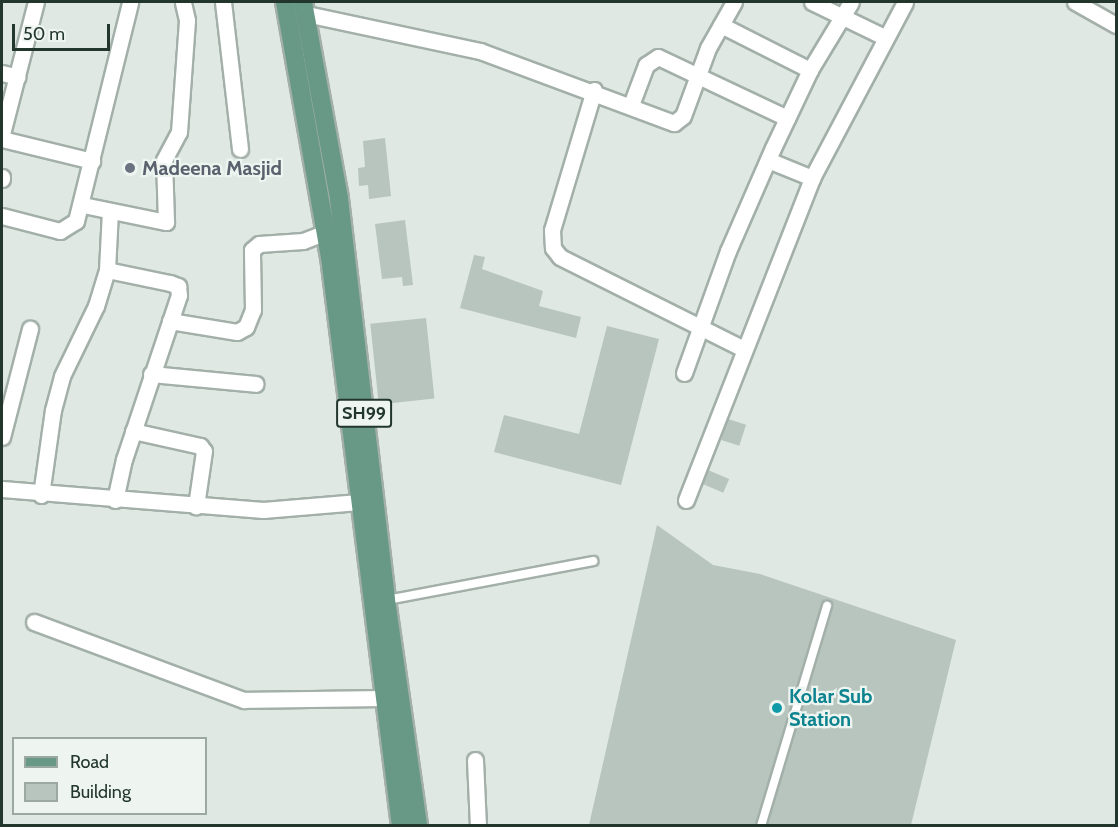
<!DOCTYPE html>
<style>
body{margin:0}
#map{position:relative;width:1118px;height:827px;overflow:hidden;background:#dfe8e3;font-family:Cabin,sans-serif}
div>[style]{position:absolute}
.building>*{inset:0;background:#b7c5be;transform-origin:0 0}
.roads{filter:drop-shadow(2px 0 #a3afa9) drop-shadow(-2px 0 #a3afa9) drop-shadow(0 2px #a3afa9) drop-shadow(0 -2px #a3afa9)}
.lane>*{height:8px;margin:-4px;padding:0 4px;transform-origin:4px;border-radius:4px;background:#fff}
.street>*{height:15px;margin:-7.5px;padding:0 7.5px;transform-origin:7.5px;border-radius:7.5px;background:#fff}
.primary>*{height:18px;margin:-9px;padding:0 9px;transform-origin:9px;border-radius:9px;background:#689987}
.dots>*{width:16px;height:16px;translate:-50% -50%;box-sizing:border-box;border:3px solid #eef5f1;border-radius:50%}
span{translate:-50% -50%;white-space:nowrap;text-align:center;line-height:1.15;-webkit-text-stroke:4.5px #eef5f1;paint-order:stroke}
.shield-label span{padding:2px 4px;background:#eef5f1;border:2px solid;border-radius:4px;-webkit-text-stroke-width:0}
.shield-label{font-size:18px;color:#22362e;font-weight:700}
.worship-label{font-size:20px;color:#5b616d;font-weight:700}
.left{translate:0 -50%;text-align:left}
.culture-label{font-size:20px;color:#0d838f;font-weight:700}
.frame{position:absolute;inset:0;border:3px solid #22362e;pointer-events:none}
.legend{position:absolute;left:12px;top:737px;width:195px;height:78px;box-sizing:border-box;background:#eef5f1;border:2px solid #9ca9a3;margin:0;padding:8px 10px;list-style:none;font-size:18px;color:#22362e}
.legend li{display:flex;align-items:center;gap:12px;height:30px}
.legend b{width:30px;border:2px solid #9ca9a3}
.scale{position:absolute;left:12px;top:24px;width:98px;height:27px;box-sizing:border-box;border:3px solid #22362e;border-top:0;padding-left:8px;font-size:18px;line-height:21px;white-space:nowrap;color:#22362e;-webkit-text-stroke:4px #eef5f1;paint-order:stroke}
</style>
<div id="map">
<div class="building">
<i style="clip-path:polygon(385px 138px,391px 196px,369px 199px,368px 185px,359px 186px,358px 168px,365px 167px,363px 141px)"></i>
<i style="clip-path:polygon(405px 220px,413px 285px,403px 286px,402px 277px,382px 279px,375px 224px)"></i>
<i style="clip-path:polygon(474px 255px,485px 257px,482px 269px,543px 291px,539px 306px,581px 317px,576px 338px,460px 308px)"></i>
<i style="left:426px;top:318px;width:81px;height:56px;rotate:84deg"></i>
<i style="clip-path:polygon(607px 326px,659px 339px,621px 485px,494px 452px,504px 415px,579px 434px)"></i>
<i style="left:728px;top:419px;width:19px;height:22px;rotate:18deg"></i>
<i style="left:708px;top:470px;width:23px;height:15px;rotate:23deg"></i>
<i style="clip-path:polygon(657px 525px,713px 565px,760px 574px,956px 640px,911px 825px,767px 825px,833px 608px,826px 600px,755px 825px,589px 825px)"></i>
</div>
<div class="roads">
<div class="lane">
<i style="left:387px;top:600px;width:210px;rotate:-10.7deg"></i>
<i style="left:761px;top:826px;width:230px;rotate:-73.3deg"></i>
</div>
<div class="street">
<i style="left:223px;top:2px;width:148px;rotate:83.4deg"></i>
<i style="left:812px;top:2px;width:82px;rotate:25.9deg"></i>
<i style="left:1075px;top:2px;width:47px;rotate:29.3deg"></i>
<i style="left:306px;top:14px;width:178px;rotate:12deg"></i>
<i style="left:480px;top:51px;width:207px;rotate:20.4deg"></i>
<i style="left:674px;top:123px;width:11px;rotate:-38deg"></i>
<i style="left:683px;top:116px;width:72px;rotate:-69.8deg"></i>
<i style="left:708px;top:48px;width:53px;rotate:-60.5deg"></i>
<i style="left:721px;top:25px;width:100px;rotate:26.8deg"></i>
<i style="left:2px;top:73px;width:16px;rotate:14deg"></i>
<i style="left:594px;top:90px;width:146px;rotate:106.7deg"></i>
<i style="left:552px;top:230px;width:18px;rotate:87deg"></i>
<i style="left:553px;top:248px;width:11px;rotate:52deg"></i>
<i style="left:560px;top:257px;width:206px;rotate:26.6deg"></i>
<i style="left:631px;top:105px;width:43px;rotate:-69.4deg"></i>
<i style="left:646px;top:65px;width:14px;rotate:-34deg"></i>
<i style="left:658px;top:57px;width:143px;rotate:25.3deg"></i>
<i style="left:2px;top:134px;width:136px;rotate:-75.6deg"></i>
<i style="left:2px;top:139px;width:93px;rotate:13.7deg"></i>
<i style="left:768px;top:160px;width:48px;rotate:22.2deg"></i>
<i style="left:2px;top:177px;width:2px;rotate:90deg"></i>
<i style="left:83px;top:205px;width:85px;rotate:11.6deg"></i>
<i style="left:166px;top:222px;width:62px;rotate:-91.8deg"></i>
<i style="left:164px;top:160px;width:32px;rotate:-62deg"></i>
<i style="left:179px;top:132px;width:112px;rotate:-85.9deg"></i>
<i style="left:187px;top:20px;width:18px;rotate:-103deg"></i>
<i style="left:2px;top:216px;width:60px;rotate:14.5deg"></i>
<i style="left:60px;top:231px;width:19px;rotate:-32deg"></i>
<i style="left:76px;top:221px;width:226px;rotate:-76.1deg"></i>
<i style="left:107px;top:270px;width:64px;rotate:11.7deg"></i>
<i style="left:170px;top:283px;width:9px;rotate:21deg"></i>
<i style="left:178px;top:286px;width:9px;rotate:84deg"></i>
<i style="left:179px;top:295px;width:173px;rotate:108.5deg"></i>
<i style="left:124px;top:459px;width:42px;rotate:102.4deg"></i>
<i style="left:170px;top:321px;width:68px;rotate:9.3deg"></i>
<i style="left:237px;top:332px;width:10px;rotate:-29deg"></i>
<i style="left:246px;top:327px;width:18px;rotate:-68deg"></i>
<i style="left:253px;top:310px;width:60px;rotate:-91deg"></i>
<i style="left:252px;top:250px;width:9px;rotate:-41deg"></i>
<i style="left:259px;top:244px;width:44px;rotate:-3.9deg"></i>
<i style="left:303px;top:241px;width:25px;rotate:-21deg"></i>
<i style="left:684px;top:373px;width:130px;rotate:-70.2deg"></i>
<i style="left:728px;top:251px;width:112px;rotate:-66.4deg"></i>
<i style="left:773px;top:148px;width:86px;rotate:-64.6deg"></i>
<i style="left:810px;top:70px;width:79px;rotate:-58.9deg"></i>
<i style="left:151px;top:374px;width:105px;rotate:5.4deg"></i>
<i style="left:133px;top:431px;width:69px;rotate:12.6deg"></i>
<i style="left:200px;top:446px;width:6px;rotate:51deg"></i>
<i style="left:204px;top:451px;width:56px;rotate:98.3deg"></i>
<i style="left:2px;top:437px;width:112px;rotate:-75.5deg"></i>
<i style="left:2px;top:489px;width:262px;rotate:4.6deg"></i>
<i style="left:263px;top:510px;width:108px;rotate:-4.8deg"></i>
<i style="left:41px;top:495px;width:86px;rotate:-82deg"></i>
<i style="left:53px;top:410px;width:35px;rotate:-75deg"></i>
<i style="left:62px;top:376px;width:78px;rotate:-64.1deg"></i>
<i style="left:96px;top:306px;width:38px;rotate:-73deg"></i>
<i style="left:107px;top:270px;width:59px;rotate:-87.1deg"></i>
<i style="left:686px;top:500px;width:346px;rotate:-68.6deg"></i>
<i style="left:812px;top:178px;width:199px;rotate:-62.1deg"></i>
<i style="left:34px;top:622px;width:224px;rotate:20.4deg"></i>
<i style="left:244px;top:700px;width:151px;rotate:-0.8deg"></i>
<i style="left:475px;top:760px;width:66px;rotate:87.4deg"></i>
</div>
<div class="primary">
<i style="left:285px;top:2px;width:259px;rotate:80deg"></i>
<i style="left:330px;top:257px;width:573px;rotate:82.89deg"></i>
<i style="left:303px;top:2px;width:200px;rotate:79.6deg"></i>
<i style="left:339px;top:199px;width:404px;rotate:83.3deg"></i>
<i style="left:386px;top:600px;width:228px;rotate:81.9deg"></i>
</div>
</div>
<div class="dots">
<i style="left:130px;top:168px;background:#6b7280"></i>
<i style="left:777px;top:708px;background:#0f9aa8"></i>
</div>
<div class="shield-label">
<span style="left:364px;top:413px">SH99</span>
</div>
<div class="worship-label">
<span class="left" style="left:142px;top:168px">Madeena Masjid</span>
</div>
<div class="culture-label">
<span class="left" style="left:789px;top:708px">Kolar Sub<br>Station</span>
</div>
<div class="frame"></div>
<ul class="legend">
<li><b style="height:8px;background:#689987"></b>Road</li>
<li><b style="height:16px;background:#b7c5be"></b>Building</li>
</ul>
<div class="scale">50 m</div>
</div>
